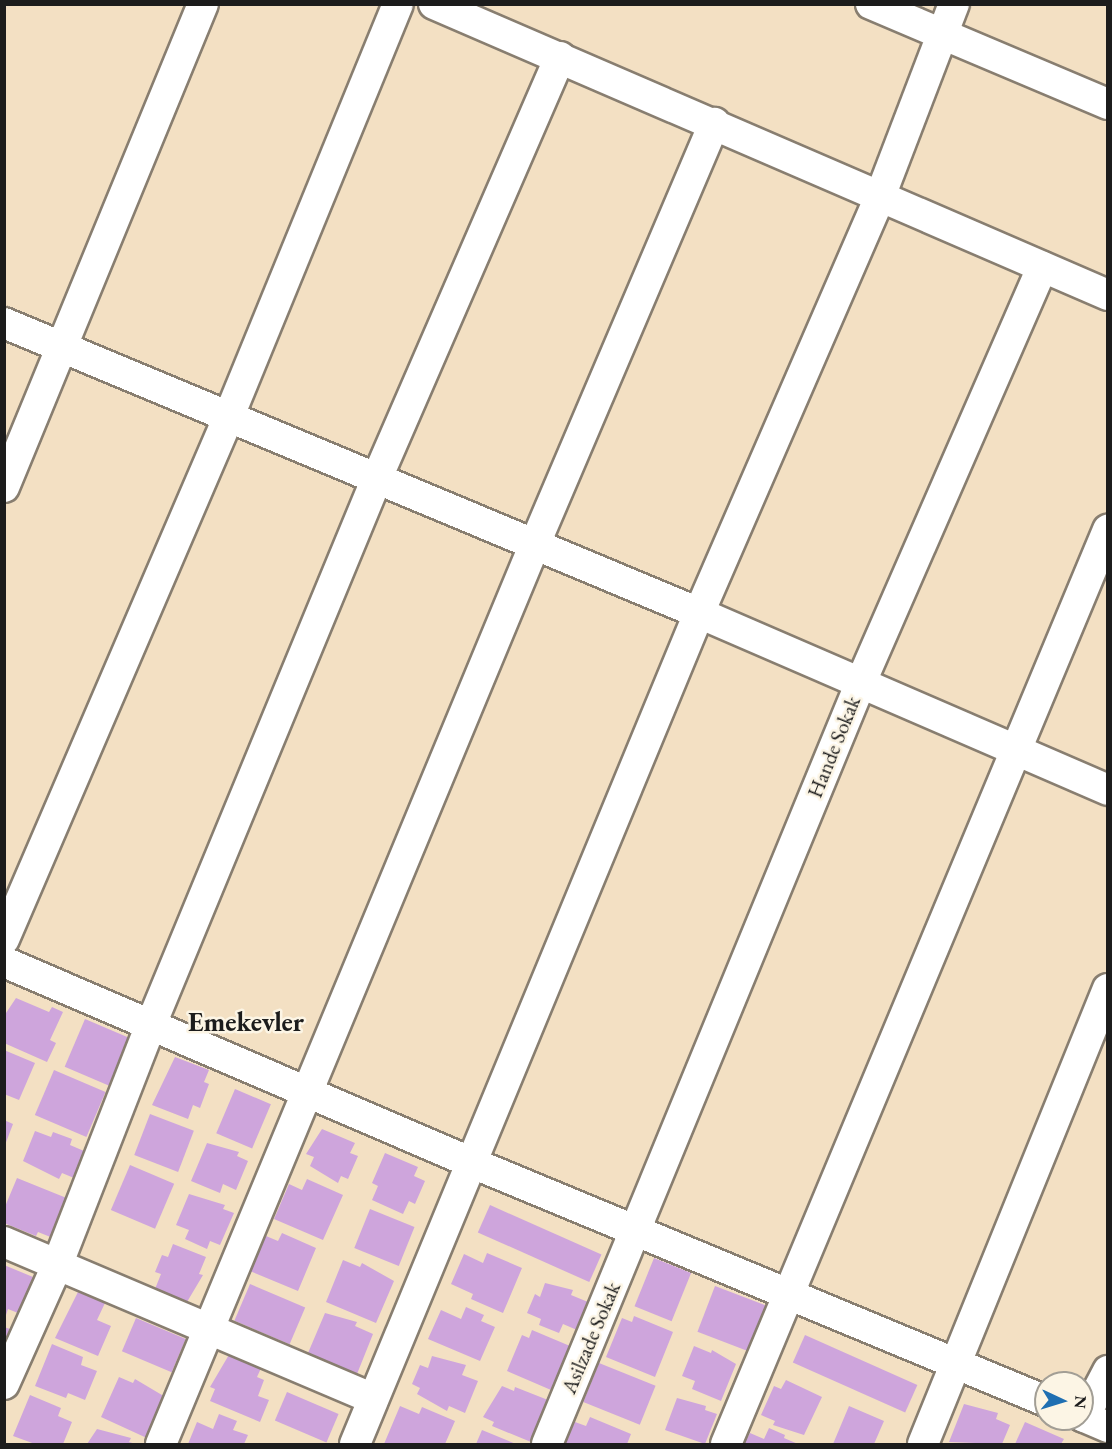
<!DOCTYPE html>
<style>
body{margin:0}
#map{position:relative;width:1112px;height:1449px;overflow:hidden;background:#f3e0c3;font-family:"EB Garamond",serif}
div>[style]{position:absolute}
.building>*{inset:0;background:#cea5dc;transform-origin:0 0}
.roads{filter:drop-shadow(2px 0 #887e70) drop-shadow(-2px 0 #887e70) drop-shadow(0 2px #887e70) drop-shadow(0 -2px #887e70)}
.street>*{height:30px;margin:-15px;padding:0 15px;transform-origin:15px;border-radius:15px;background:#fff}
span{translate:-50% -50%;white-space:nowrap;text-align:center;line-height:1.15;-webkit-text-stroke:5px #fcf5e5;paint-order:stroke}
.street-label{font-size:21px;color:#1c1c1c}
.district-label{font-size:27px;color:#1c1c1c;font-weight:700}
.frame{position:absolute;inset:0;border:6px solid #1c1c1c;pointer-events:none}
.north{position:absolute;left:1034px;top:1371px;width:60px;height:60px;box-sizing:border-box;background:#fcf5e5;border:2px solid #a29e95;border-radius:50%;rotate:94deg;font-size:16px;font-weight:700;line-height:24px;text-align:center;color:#1c1c1c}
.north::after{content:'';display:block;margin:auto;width:21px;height:27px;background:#1f6fb2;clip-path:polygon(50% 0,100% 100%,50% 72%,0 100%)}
</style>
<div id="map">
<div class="building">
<i style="clip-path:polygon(16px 998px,49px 1012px,52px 1007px,63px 1012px,50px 1040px,56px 1043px,47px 1062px,4px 1043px,4px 1016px)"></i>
<i style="left:85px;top:1019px;width:49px;height:52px;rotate:23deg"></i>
<i style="clip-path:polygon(4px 1050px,35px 1063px,19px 1100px,4px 1094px)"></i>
<i style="clip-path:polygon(175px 1057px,209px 1070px,204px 1082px,209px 1084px,200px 1108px,193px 1105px,188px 1119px,152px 1105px)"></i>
<i style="left:54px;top:1070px;width:56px;height:49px;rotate:23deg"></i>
<i style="left:235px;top:1089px;width:39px;height:48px;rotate:23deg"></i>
<i style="left:150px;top:1114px;width:47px;height:44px;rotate:21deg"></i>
<i style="clip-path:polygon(4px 1120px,13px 1124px,5px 1145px,4px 1145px)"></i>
<i style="clip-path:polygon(322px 1129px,355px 1143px,350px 1153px,358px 1156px,348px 1179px,341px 1176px,338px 1183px,310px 1166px,314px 1157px,306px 1154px)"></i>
<i style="clip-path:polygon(35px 1131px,51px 1137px,53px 1132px,72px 1139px,70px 1145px,84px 1151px,74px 1178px,62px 1173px,59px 1179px,23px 1161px)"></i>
<i style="clip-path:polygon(207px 1143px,239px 1152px,237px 1156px,248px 1161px,236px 1190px,223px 1184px,220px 1193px,191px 1181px)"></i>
<i style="clip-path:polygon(385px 1153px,418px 1167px,414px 1176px,425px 1181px,415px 1204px,409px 1201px,403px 1214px,372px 1200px,378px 1186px,372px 1183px)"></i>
<i style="left:130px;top:1165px;width:48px;height:49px;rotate:23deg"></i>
<i style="clip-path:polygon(17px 1178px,69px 1199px,53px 1238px,38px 1232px,36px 1236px,4px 1223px,4px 1209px)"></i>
<i style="clip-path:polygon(307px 1179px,343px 1195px,323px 1240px,274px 1219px,289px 1184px,302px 1190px)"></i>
<i style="clip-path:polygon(189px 1194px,225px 1205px,223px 1209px,234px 1213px,220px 1245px,210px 1241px,207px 1249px,185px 1239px,189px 1230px,176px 1225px)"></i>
<i style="left:490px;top:1205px;width:122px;height:30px;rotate:24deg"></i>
<i style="left:370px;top:1209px;width:48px;height:42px;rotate:22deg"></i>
<i style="clip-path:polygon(282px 1233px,316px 1248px,298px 1291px,250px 1271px,266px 1236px,278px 1241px)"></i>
<i style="clip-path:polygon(173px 1244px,206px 1257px,199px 1274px,203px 1275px,187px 1302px,155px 1289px,161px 1274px,155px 1272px,162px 1255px,168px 1257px)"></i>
<i style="clip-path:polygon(487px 1253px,522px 1268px,503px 1313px,471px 1299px,473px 1294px,451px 1284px,464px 1254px,483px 1263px)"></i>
<i style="left:654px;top:1258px;width:40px;height:52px;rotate:22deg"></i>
<i style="clip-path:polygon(343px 1260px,360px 1267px,362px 1263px,394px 1281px,376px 1323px,326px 1302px)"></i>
<i style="clip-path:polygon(4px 1265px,33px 1277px,18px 1313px,8px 1309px,5px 1318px)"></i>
<i style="clip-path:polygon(545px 1283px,573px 1290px,571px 1295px,588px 1302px,577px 1330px,563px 1324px,559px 1333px,539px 1325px,541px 1319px,527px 1313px,535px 1294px,540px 1297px)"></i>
<i style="left:250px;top:1284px;width:60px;height:40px;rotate:23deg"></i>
<i style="left:715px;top:1286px;width:58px;height:49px;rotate:21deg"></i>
<i style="clip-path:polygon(78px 1292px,105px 1303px,97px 1320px,111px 1326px,98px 1356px,55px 1338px)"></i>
<i style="clip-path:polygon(466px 1307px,484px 1315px,481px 1321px,495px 1327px,480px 1361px,428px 1339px,441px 1310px,461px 1319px)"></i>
<i style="clip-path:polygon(325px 1313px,357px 1322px,355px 1326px,373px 1334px,357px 1374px,308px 1353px)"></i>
<i style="clip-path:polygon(634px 1316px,673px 1332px,655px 1377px,606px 1357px,622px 1318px,632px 1322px)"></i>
<i style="left:136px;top:1318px;width:54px;height:36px;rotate:23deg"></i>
<i style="clip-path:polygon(4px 1327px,10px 1329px,4px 1342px)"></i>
<i style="clip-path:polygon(532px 1330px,570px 1346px,551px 1390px,507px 1371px,522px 1335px,529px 1338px)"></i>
<i style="left:805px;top:1335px;width:123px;height:30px;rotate:24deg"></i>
<i style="clip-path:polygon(52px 1344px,83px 1357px,81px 1365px,97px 1371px,85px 1400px,68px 1393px,66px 1398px,35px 1386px)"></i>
<i style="clip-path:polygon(694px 1346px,711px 1353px,712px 1350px,736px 1364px,721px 1401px,692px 1389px,695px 1381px,682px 1376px)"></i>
<i style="clip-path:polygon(230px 1353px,262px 1366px,257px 1377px,264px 1380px,258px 1396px,269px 1400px,260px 1422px,210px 1401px,215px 1389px,210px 1387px)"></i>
<i style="clip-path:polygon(432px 1356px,466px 1365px,462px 1375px,478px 1381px,465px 1413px,449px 1406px,447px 1411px,417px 1394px,420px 1388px,412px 1384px,420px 1365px,428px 1368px)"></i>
<i style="left:599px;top:1363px;width:61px;height:42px;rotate:22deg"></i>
<i style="clip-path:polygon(119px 1377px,133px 1383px,135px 1379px,167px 1398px,149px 1439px,101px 1417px)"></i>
<i style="clip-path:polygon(786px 1380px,822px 1397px,804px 1435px,773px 1425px,775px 1421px,761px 1415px,774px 1386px,781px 1389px)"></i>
<i style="clip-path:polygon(502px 1386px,514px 1391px,515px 1387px,548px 1400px,531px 1442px,492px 1426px,494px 1422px,483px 1417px)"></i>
<i style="left:287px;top:1392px;width:56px;height:31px;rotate:23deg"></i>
<i style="clip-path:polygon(30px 1395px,61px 1408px,58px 1416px,72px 1422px,63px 1444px,35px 1444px,13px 1436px)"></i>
<i style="clip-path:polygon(677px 1398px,706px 1406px,705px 1410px,717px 1414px,705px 1444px,665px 1430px)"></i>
<i style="clip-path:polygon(964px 1404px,998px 1413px,996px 1419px,1010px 1425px,1002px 1444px,949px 1442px)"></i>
<i style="clip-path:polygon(400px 1406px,419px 1414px,422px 1407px,455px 1421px,445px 1444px,384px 1444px)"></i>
<i style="clip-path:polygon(849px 1406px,884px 1421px,874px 1444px,833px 1444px)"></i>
<i style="clip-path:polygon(219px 1414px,237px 1421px,233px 1430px,248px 1435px,244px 1444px,188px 1444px,197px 1422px,213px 1429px)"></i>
<i style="clip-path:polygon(590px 1417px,631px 1434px,627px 1444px,565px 1444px,575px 1422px,586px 1426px)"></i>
<i style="clip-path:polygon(1025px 1422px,1064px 1439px,1061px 1444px,1015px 1444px)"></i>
<i style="clip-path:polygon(769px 1428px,785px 1435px,784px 1438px,798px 1444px,744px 1444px,750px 1433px,764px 1439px)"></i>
<i style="clip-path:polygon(97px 1429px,131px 1438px,129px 1442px,136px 1444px,87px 1444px)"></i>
<i style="clip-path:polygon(482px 1430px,516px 1444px,476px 1444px)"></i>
</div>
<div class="roads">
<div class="street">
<i style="left:434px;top:4px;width:734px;rotate:23.35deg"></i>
<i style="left:871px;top:4px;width:257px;rotate:22.9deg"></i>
<i style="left:4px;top:323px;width:753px;rotate:22.65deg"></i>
<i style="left:699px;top:613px;width:446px;rotate:23.4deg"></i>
<i style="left:4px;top:487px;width:522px;rotate:-67.61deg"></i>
<i style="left:4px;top:939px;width:569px;rotate:-66.72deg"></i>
<i style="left:229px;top:416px;width:445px;rotate:-67.7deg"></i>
<i style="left:4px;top:962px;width:507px;rotate:23.23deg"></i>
<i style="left:470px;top:1162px;width:624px;rotate:22.54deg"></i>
<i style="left:4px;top:1242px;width:401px;rotate:23deg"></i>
<i style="left:4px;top:1384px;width:133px;rotate:-65.9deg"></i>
<i style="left:58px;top:1263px;width:259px;rotate:-68.7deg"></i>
<i style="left:152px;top:1022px;width:589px;rotate:-67.53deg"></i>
<i style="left:377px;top:478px;width:459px;rotate:-66.5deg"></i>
<i style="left:1082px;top:1416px;width:28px;rotate:23deg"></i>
<i style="left:1084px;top:1417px;width:52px;rotate:-62.4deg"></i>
<i style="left:161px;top:1444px;width:972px;rotate:-67.44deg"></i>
<i style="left:534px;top:546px;width:460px;rotate:-66.9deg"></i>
<i style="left:355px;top:1444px;width:899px;rotate:-67.51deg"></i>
<i style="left:699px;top:613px;width:457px;rotate:-66.5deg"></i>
<i style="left:881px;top:194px;width:204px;rotate:-69deg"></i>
<i style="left:547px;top:1444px;width:824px;rotate:-67.6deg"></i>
<i style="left:861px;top:682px;width:453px;rotate:-66.4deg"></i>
<i style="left:726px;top:1444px;width:991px;rotate:-67.32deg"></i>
<i style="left:923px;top:1444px;width:491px;rotate:-67.9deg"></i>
</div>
</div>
<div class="street-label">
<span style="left:834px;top:747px;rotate:-68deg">Hande Sokak</span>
<span style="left:591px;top:1338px;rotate:-67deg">Asilzade Sokak</span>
</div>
<div class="district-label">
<span style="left:246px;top:1022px">Emekevler</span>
</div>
<div class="frame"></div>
<div class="north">N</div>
</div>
